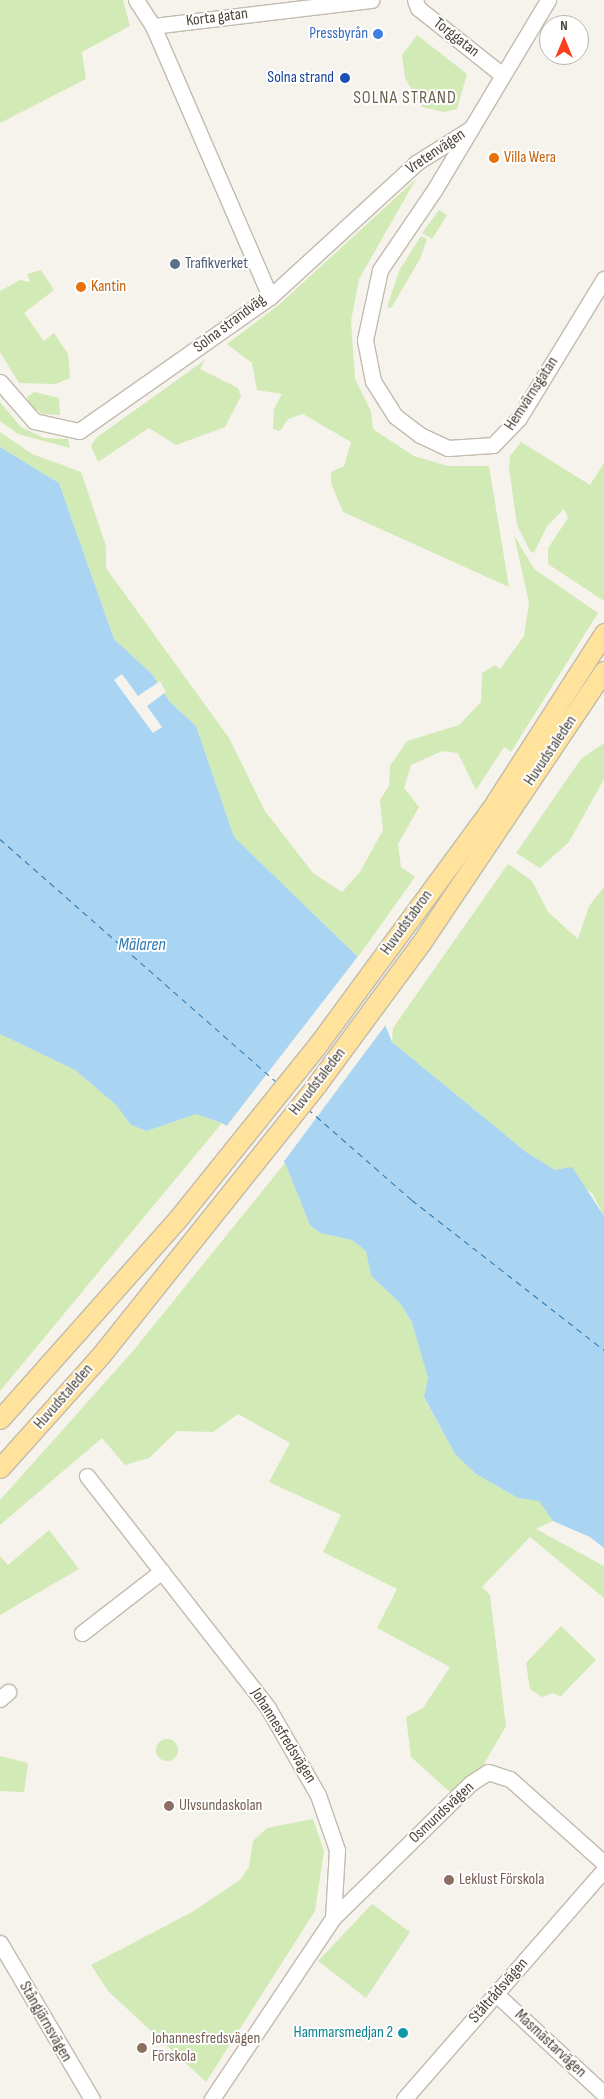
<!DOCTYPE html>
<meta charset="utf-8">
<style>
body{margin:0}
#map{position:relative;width:604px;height:2099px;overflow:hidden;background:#f6f3ec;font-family:"Sofia Sans Condensed",sans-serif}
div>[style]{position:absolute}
.green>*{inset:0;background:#d2eab5}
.round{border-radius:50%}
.water>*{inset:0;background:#a9d4f2}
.pier>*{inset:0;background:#f6f3ec}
.ferry>*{height:1px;margin-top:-0.5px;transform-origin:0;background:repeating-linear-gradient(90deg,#2e7ab2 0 6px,transparent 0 11px)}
.roads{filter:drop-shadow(1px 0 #c2bbae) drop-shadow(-1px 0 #c2bbae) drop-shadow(0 1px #c2bbae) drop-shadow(0 -1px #c2bbae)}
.minor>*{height:15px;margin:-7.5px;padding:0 7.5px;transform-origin:7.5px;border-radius:7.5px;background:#fff}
.major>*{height:19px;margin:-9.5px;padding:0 9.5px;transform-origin:9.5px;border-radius:9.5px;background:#ffe39c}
.dots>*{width:14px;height:14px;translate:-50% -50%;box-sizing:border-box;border:2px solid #fff;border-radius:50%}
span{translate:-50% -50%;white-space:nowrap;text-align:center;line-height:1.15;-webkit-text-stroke:4px #fff;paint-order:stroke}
.street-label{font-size:16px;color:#4b4439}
.shop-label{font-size:16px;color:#366cbe}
.right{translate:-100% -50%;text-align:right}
.transit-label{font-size:16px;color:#164399}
.food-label{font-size:16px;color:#c56008}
.left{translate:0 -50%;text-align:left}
.service-label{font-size:16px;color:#4e5e75}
.education-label{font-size:16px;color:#785e54}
.culture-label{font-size:16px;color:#0d838f}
.neighbourhood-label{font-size:18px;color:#6e6250;letter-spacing:1px}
.water-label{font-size:18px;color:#2e7ab2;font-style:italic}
.north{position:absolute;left:539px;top:15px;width:50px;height:50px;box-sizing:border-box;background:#fff;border:1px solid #b7b4b0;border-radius:50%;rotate:0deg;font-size:14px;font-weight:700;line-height:20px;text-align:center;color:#4b4439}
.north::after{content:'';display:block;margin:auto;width:18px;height:22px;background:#fc3f1d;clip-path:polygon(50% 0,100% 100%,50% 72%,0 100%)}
</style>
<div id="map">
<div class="green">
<i style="clip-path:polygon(0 0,123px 0,130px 26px,82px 52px,86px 79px,0 123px)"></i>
<i style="clip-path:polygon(417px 35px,467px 74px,457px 109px,444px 112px,422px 107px,405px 78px,402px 55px)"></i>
<i style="clip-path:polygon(416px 179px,359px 279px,351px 321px,355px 379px,371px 411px,373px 429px,397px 445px,414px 456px,448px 466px,489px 466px,509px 587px,343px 512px,331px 483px,331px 472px,344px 466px,351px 442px,303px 414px,288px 419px,280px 431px,273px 429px,274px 409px,282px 394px,257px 390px,252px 363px,227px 344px,281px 303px)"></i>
<i style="clip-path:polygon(439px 210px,447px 215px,432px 239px,422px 233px)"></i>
<i style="clip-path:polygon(421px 236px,427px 239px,420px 259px,391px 308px,387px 307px,400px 269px)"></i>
<i style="clip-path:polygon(41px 270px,54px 290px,24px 313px,44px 341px,54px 333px,68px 354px,70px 378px,56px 384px,19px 383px,0 352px,0 291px,20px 280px,30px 282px,27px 274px)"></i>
<i style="clip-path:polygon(205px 360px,200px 369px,238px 388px,241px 396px,225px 427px,176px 445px,149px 428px,98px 462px,91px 446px,96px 438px)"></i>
<i style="clip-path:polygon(34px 392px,59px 398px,60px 415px,42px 414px,29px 404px,27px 397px)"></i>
<i style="clip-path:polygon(0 402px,21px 427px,44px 438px,68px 439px,70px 448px,18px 434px,0 421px)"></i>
<i style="clip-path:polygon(0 432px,32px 454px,81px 472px,106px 546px,106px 568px,229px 738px,265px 811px,313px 873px,342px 892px,360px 872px,383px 830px,380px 800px,389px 786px,390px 766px,407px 741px,459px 725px,481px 702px,482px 673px,495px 665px,500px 669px,524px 636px,529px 603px,514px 535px,534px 569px,598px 613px,511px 752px,504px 747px,476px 790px,458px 753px,442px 751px,411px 765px,404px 788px,419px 807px,398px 844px,401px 867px,415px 877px,358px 957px,234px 837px,196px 726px,170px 702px,152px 674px,114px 639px,59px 483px,0 447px)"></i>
<i style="clip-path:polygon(521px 442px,590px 485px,604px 463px,604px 601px,548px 564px,548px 548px,568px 518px,564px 509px,547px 526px,534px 553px,530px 551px,517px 525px,509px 468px,510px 456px)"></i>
<i style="clip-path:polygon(604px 743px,604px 779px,569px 842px,540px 868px,516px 853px,581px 759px)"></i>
<i style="clip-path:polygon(508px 864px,532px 881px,548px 912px,578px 939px,589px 906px,604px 887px,604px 1216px,592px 1193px,526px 1152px,392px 1042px,393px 1028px)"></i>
<i style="clip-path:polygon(0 1034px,75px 1070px,116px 1105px,131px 1125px,147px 1131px,196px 1114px,222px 1123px,0 1391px)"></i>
<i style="clip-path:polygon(285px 1163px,310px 1225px,320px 1233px,352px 1240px,366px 1251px,371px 1276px,401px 1304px,412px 1323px,428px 1378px,424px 1398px,455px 1454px,476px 1474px,518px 1498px,539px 1500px,553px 1521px,536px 1529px,604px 1566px,604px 1598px,530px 1537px,482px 1587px,490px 1595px,506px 1726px,481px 1769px,451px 1793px,411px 1757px,406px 1717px,423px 1708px,450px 1667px,377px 1628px,397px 1589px,323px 1552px,341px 1515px,269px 1482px,290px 1443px,238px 1414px,213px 1432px,177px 1431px,149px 1458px,125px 1465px,102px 1438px,0 1525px,0 1500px,133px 1351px)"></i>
<i style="clip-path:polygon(49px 1530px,79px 1569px,0 1615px,0 1556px,8px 1565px)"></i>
<i style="clip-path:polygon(561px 1626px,596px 1660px,560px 1697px,554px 1693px,542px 1697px,530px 1689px,526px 1663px)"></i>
<i class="round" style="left:156px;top:1739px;width:22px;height:22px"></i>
<i style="clip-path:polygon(0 1756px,28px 1763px,24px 1792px,0 1791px)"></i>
<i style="clip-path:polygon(313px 1819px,324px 1851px,315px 1911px,206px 2082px,108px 1991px,91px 1965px,192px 1912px,240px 1880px,249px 1867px,253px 1841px,267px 1828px)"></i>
<i style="clip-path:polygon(372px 1904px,410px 1932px,366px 1998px,318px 1961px)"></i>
</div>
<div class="water">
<i style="clip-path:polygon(0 447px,59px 483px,114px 639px,152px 674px,170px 702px,196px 726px,234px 837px,358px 957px,392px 1042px,526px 1152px,555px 1170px,572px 1167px,604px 1216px,604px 1548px,590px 1537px,553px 1521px,539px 1501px,518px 1498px,476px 1474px,455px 1454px,424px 1397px,428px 1378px,412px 1323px,401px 1304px,371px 1276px,366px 1251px,352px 1240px,320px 1233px,310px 1225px,285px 1163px,222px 1123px,196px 1114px,147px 1131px,131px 1125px,116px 1105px,75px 1070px,0 1034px)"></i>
</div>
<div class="pier">
<i style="clip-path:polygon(122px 674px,138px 696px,160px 681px,166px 692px,147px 706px,162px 727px,153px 733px,114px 680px)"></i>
<i style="clip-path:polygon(359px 955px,387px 1023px,282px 1164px,225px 1128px)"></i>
</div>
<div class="ferry">
<i style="left:0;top:839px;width:368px;rotate:41.3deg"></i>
<i style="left:308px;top:1109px;width:138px;rotate:41.2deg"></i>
<i style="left:412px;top:1200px;width:244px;rotate:38deg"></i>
</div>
<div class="roads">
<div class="minor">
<i style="left:136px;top:0;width:31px;rotate:57deg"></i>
<i style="left:153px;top:26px;width:295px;rotate:66.6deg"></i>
<i style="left:415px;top:0;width:9px;rotate:69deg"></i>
<i style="left:418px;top:8px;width:106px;rotate:38.5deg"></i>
<i style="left:548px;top:0;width:220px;rotate:120.9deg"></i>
<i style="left:435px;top:189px;width:98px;rotate:124.2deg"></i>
<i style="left:380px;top:270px;width:72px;rotate:102.1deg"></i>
<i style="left:365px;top:340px;width:42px;rotate:79deg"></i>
<i style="left:373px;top:381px;width:41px;rotate:57.8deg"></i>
<i style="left:395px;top:416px;width:31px;rotate:37deg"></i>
<i style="left:420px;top:435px;width:31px;rotate:25deg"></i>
<i style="left:448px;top:448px;width:45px;rotate:-3.8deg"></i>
<i style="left:493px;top:445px;width:37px;rotate:-46deg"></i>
<i style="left:519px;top:418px;width:163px;rotate:-58.6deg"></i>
<i style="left:153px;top:26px;width:220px;rotate:-6.8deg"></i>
<i style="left:0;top:382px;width:52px;rotate:48.9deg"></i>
<i style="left:34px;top:421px;width:46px;rotate:12.5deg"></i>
<i style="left:79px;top:431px;width:233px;rotate:-35.1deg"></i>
<i style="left:270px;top:297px;width:198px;rotate:-42.5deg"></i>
<i style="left:416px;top:163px;width:64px;rotate:-32.2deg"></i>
<i style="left:87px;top:1476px;width:294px;rotate:52deg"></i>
<i style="left:268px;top:1708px;width:100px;rotate:60.1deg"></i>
<i style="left:318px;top:1795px;width:58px;rotate:70.9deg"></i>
<i style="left:337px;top:1850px;width:68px;rotate:93.4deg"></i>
<i style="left:333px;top:1918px;width:218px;rotate:123.8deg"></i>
<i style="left:82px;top:1633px;width:101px;rotate:-37.8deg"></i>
<i style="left:0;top:1699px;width:11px;rotate:-41deg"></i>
<i style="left:333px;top:1918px;width:193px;rotate:-44.4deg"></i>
<i style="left:471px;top:1783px;width:20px;rotate:-33deg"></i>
<i style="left:488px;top:1772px;width:23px;rotate:18deg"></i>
<i style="left:510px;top:1779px;width:126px;rotate:41.8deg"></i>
<i style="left:0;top:1943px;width:181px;rotate:59.5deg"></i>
<i style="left:496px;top:1994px;width:147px;rotate:42.8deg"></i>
<i style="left:404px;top:2099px;width:304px;rotate:-48.9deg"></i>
</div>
<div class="major">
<i style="left:0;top:1419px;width:271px;rotate:-48.4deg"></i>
<i style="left:180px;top:1216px;width:222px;rotate:-51.2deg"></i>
<i style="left:319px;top:1043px;width:298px;rotate:-53.7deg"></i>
<i style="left:495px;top:803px;width:202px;rotate:-57.3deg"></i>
<i style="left:0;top:1468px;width:152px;rotate:-48.2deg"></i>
<i style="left:101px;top:1355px;width:347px;rotate:-51.4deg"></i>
<i style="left:317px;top:1084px;width:175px;rotate:-53.6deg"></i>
<i style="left:421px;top:943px;width:328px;rotate:-56.1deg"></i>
</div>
</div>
<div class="dots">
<i style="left:378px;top:34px;background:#3f7fe0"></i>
<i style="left:345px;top:78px;background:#1a4fb4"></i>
<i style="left:494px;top:158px;background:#e8710a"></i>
<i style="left:175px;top:264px;background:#5c6f8a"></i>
<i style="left:81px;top:287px;background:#e8710a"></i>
<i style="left:169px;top:1806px;background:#8d6e63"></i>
<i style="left:449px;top:1880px;background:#8d6e63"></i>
<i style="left:403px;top:2033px;background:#0f9aa8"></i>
<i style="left:142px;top:2048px;background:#8d6e63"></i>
</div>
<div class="street-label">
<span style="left:217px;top:18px;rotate:-7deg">Korta gatan</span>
<span style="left:456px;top:38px;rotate:38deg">Torggatan</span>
<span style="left:436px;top:152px;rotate:-34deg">Vretenvägen</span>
<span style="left:230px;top:324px;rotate:-37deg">Solna strandväg</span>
<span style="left:532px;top:394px;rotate:-57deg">Hemvärnsgatan</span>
<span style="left:551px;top:751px;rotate:-56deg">Huvudstaleden</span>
<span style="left:407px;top:923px;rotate:-54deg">Huvudstabron</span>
<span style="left:318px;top:1082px;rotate:-52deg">Huvudstaleden</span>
<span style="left:64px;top:1397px;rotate:-49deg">Huvudstaleden</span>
<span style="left:283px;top:1736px;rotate:58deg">Johannesfredsvägen</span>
<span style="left:442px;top:1813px;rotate:-43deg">Osmundsvägen</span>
<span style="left:499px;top:1991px;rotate:-49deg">Ståltrådsvägen</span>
<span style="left:45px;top:2022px;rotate:60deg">Stångjärnsvägen</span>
<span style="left:550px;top:2044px;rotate:43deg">Masmästarvägen</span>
</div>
<div class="shop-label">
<span class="right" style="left:368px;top:34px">Pressbyrån</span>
</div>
<div class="transit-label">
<span class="right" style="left:334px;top:78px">Solna strand</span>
</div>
<div class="food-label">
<span class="left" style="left:504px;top:158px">Villa Wera</span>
<span class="left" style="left:91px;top:287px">Kantin</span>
</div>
<div class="service-label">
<span class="left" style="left:185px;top:264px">Trafikverket</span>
</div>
<div class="education-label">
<span class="left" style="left:179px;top:1806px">Ulvsundaskolan</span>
<span class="left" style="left:459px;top:1880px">Leklust Förskola</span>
<span class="left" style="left:152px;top:2048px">Johannesfredsvägen<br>Förskola</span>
</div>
<div class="culture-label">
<span class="right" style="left:393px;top:2033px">Hammarsmedjan 2</span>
</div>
<div class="neighbourhood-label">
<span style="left:405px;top:98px">SOLNA STRAND</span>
</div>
<div class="water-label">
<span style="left:142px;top:945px">Mälaren</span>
</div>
<div class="north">N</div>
</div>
